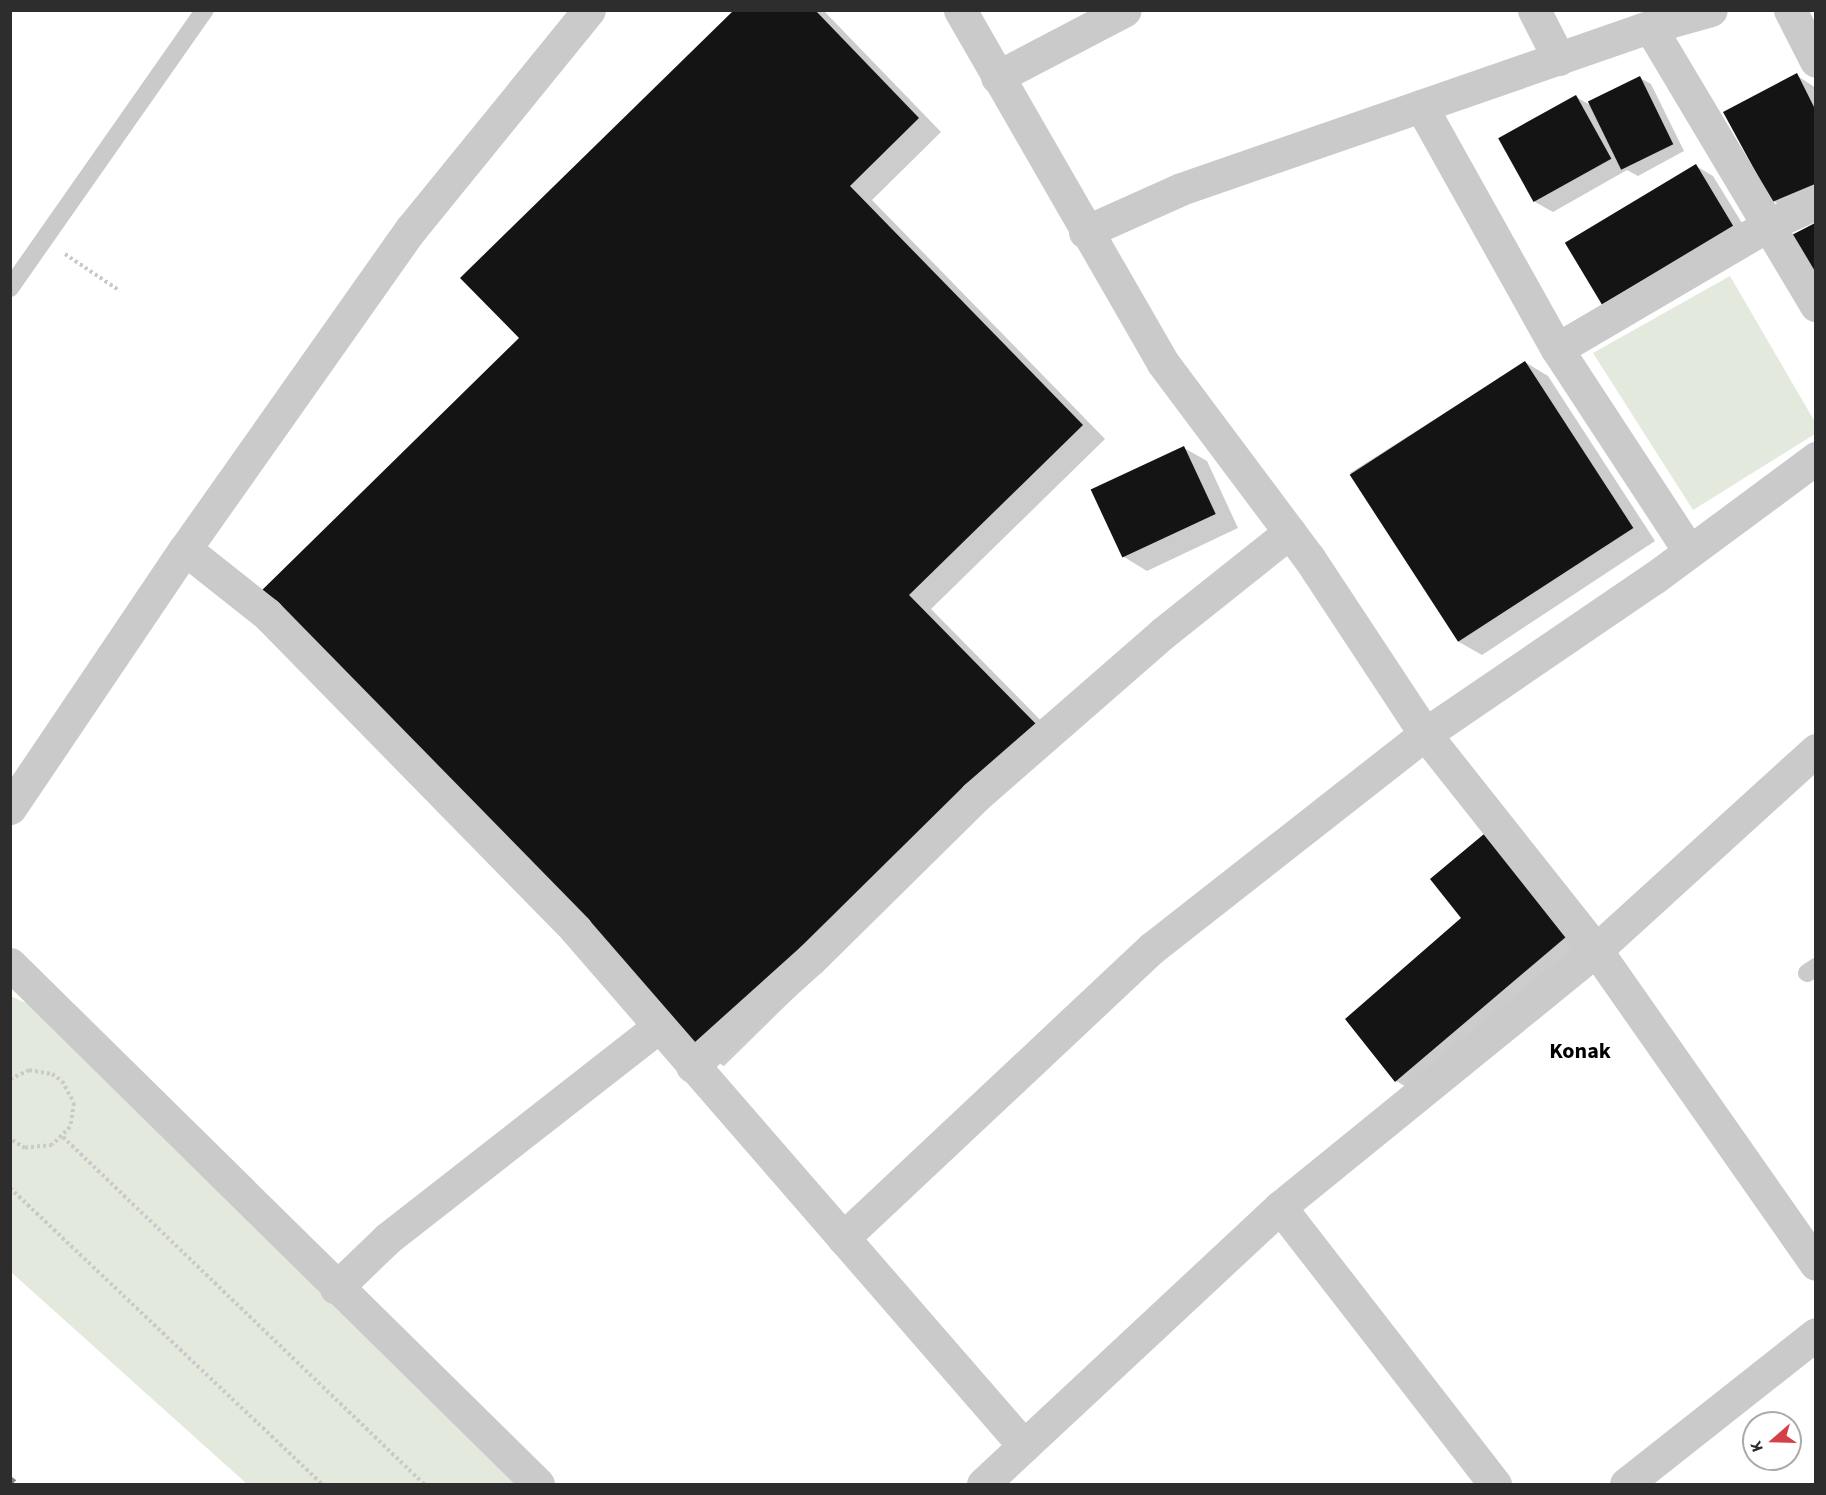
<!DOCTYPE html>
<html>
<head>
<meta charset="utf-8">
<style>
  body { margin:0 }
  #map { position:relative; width:1826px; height:1495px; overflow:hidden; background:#fff; font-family:"Source Sans 3",sans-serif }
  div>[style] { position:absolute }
  .green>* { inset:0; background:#e3e9dc }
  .shadow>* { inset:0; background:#0003 }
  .building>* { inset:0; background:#141414; transform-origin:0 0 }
  .path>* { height:4px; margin-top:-2px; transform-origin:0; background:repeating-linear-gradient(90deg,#cacaca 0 3px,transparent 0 6px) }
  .lane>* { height:18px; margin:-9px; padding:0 9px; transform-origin:9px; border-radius:9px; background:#cacaca }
  .street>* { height:33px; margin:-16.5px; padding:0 16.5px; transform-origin:16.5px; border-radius:16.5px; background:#cacaca }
  .rail>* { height:4.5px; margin-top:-2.25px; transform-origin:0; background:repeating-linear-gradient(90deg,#828282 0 6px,transparent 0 10.5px) }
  span { translate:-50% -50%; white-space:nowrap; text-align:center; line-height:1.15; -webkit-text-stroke:6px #fff; paint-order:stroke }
  .district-label { font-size:22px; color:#000; font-weight:700 }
  .frame { position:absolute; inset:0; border:12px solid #2d2d2d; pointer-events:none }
  .north { position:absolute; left:1742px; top:1411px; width:60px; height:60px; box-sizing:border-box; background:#fff; border:2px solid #ababab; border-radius:50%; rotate:250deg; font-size:16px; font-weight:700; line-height:24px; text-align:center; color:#2d2d2d }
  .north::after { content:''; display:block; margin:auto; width:21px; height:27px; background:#d34048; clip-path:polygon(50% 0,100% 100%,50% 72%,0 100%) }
</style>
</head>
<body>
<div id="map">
  <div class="green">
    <i style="clip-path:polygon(1730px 276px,1815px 422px,1815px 434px,1693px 510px,1593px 353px)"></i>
    <i style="clip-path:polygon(10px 996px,61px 1018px,532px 1484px,247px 1484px,11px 1272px)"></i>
  </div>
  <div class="shadow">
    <i style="clip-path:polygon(736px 10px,823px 10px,941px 132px,872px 200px,1105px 439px,931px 609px,1058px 738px,724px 1066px,701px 1053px,521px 338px)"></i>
    <i style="clip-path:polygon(1796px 75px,1816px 88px,1816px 201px,1791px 211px,1773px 201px)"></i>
    <i style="clip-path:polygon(1640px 78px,1651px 84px,1684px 151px,1638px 176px,1627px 170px,1553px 212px,1535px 202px,1576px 97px,1592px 106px)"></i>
    <i style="clip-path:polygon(1696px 166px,1713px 176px,1750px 236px,1618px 312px,1601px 302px)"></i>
    <i style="clip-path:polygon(1816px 224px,1816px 283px,1790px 238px)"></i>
    <i style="clip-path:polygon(1525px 362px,1548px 376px,1655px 541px,1482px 655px,1459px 642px,1350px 473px)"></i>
    <i style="clip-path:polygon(1184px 448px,1207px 461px,1238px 528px,1147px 571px,1124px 557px)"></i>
    <i style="clip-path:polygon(1432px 880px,1605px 950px,1429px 1100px,1396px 1081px,1463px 918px)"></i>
  </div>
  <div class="building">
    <i style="clip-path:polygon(734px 10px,815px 10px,919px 118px,850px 186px,1083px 425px,909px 595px,1036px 724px,700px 1054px,255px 597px,519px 338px,460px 278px)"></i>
    <i style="clip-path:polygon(1797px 73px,1815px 109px,1815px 184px,1772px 202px,1723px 112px)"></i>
    <i style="left:1640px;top:76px;width:76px;height:58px;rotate:64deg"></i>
    <i style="left:1576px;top:95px;width:73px;height:89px;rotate:61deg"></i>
    <i style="left:1696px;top:164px;width:72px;height:153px;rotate:59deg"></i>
    <i style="clip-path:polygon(1815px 223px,1815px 286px,1788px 237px)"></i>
    <i style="left:1525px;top:361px;width:199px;height:209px;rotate:57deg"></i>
    <i style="left:1184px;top:446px;width:75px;height:103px;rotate:65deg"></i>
    <i style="clip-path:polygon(1490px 829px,1573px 931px,1395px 1082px,1345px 1019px,1461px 918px,1430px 879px)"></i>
  </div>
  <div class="path">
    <i style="left:65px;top:254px;width:66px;rotate:33.9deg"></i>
    <i style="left:10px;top:1079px;width:21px;rotate:-25deg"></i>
    <i style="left:29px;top:1070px;width:23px;rotate:10deg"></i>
    <i style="left:52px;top:1074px;width:12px;rotate:35deg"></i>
    <i style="left:62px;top:1081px;width:25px;rotate:61deg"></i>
    <i style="left:74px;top:1103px;width:24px;rotate:99deg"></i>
    <i style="left:70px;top:1127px;width:25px;rotate:135deg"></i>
    <i style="left:52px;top:1145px;width:27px;rotate:174deg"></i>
    <i style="left:25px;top:1148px;width:17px;rotate:-149deg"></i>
    <i style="left:63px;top:1137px;width:501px;rotate:43.87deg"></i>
    <i style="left:10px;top:1188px;width:430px;rotate:43.5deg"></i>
  </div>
  <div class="lane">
    <i style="left:10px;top:288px;width:340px;rotate:-55deg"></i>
    <i style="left:1807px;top:973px;width:11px;rotate:-34deg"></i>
  </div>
  <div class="street">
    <i style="left:960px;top:10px;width:407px;rotate:60.1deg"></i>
    <i style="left:1163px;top:363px;width:244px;rotate:53.2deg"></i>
    <i style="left:1309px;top:558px;width:211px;rotate:56.6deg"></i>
    <i style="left:1425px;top:734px;width:275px;rotate:51.6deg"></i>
    <i style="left:1596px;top:950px;width:383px;rotate:55deg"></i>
    <i style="left:1534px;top:10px;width:55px;rotate:63deg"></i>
    <i style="left:1790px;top:10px;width:57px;rotate:63deg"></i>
    <i style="left:1650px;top:27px;width:324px;rotate:59.2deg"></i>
    <i style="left:997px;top:77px;width:144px;rotate:-27.6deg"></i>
    <i style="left:1421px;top:106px;width:278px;rotate:60.8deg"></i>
    <i style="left:1557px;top:349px;width:241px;rotate:56.8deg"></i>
    <i style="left:1085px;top:232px;width:105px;rotate:-24.1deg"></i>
    <i style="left:1181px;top:189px;width:496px;rotate:-19.1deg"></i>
    <i style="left:1650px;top:27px;width:63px;rotate:-15.6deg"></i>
    <i style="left:1557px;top:349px;width:247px;rotate:-30.4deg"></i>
    <i style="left:1770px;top:224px;width:51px;rotate:-24.5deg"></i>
    <i style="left:185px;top:549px;width:105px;rotate:38.4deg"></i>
    <i style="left:267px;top:614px;width:442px;rotate:45.6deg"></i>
    <i style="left:576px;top:930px;width:683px;rotate:49.03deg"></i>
    <i style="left:10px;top:808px;width:313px;rotate:-56deg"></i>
    <i style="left:185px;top:549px;width:392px;rotate:-54.8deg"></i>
    <i style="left:411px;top:229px;width:282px;rotate:-50.9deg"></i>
    <i style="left:10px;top:964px;width:741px;rotate:44.56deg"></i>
    <i style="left:692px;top:1066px;width:160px;rotate:-42deg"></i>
    <i style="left:811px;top:959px;width:231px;rotate:-44.6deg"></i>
    <i style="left:975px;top:797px;width:249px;rotate:-41.1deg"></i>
    <i style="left:1163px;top:633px;width:162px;rotate:-38.5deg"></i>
    <i style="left:1280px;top:1207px;width:351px;rotate:52.2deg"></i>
    <i style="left:843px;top:1238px;width:424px;rotate:-43.2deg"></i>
    <i style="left:1152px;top:948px;width:347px;rotate:-38.1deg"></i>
    <i style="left:1425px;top:734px;width:277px;rotate:-34.3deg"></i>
    <i style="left:1654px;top:578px;width:202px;rotate:-36.5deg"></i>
    <i style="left:336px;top:1288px;width:72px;rotate:-43.9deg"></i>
    <i style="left:388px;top:1238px;width:344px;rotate:-38deg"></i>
    <i style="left:983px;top:1484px;width:406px;rotate:-43deg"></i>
    <i style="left:1280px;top:1207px;width:407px;rotate:-39.1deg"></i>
    <i style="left:1596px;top:950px;width:297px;rotate:-42.3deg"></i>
    <i style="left:1626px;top:1484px;width:242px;rotate:-38.3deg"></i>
  </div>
  <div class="rail">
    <i style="left:10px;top:1478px;width:10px;rotate:37deg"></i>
  </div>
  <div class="district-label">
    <span style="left:1580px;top:1052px">Konak</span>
  </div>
  <div class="frame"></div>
  <div class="north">K</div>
</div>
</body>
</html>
